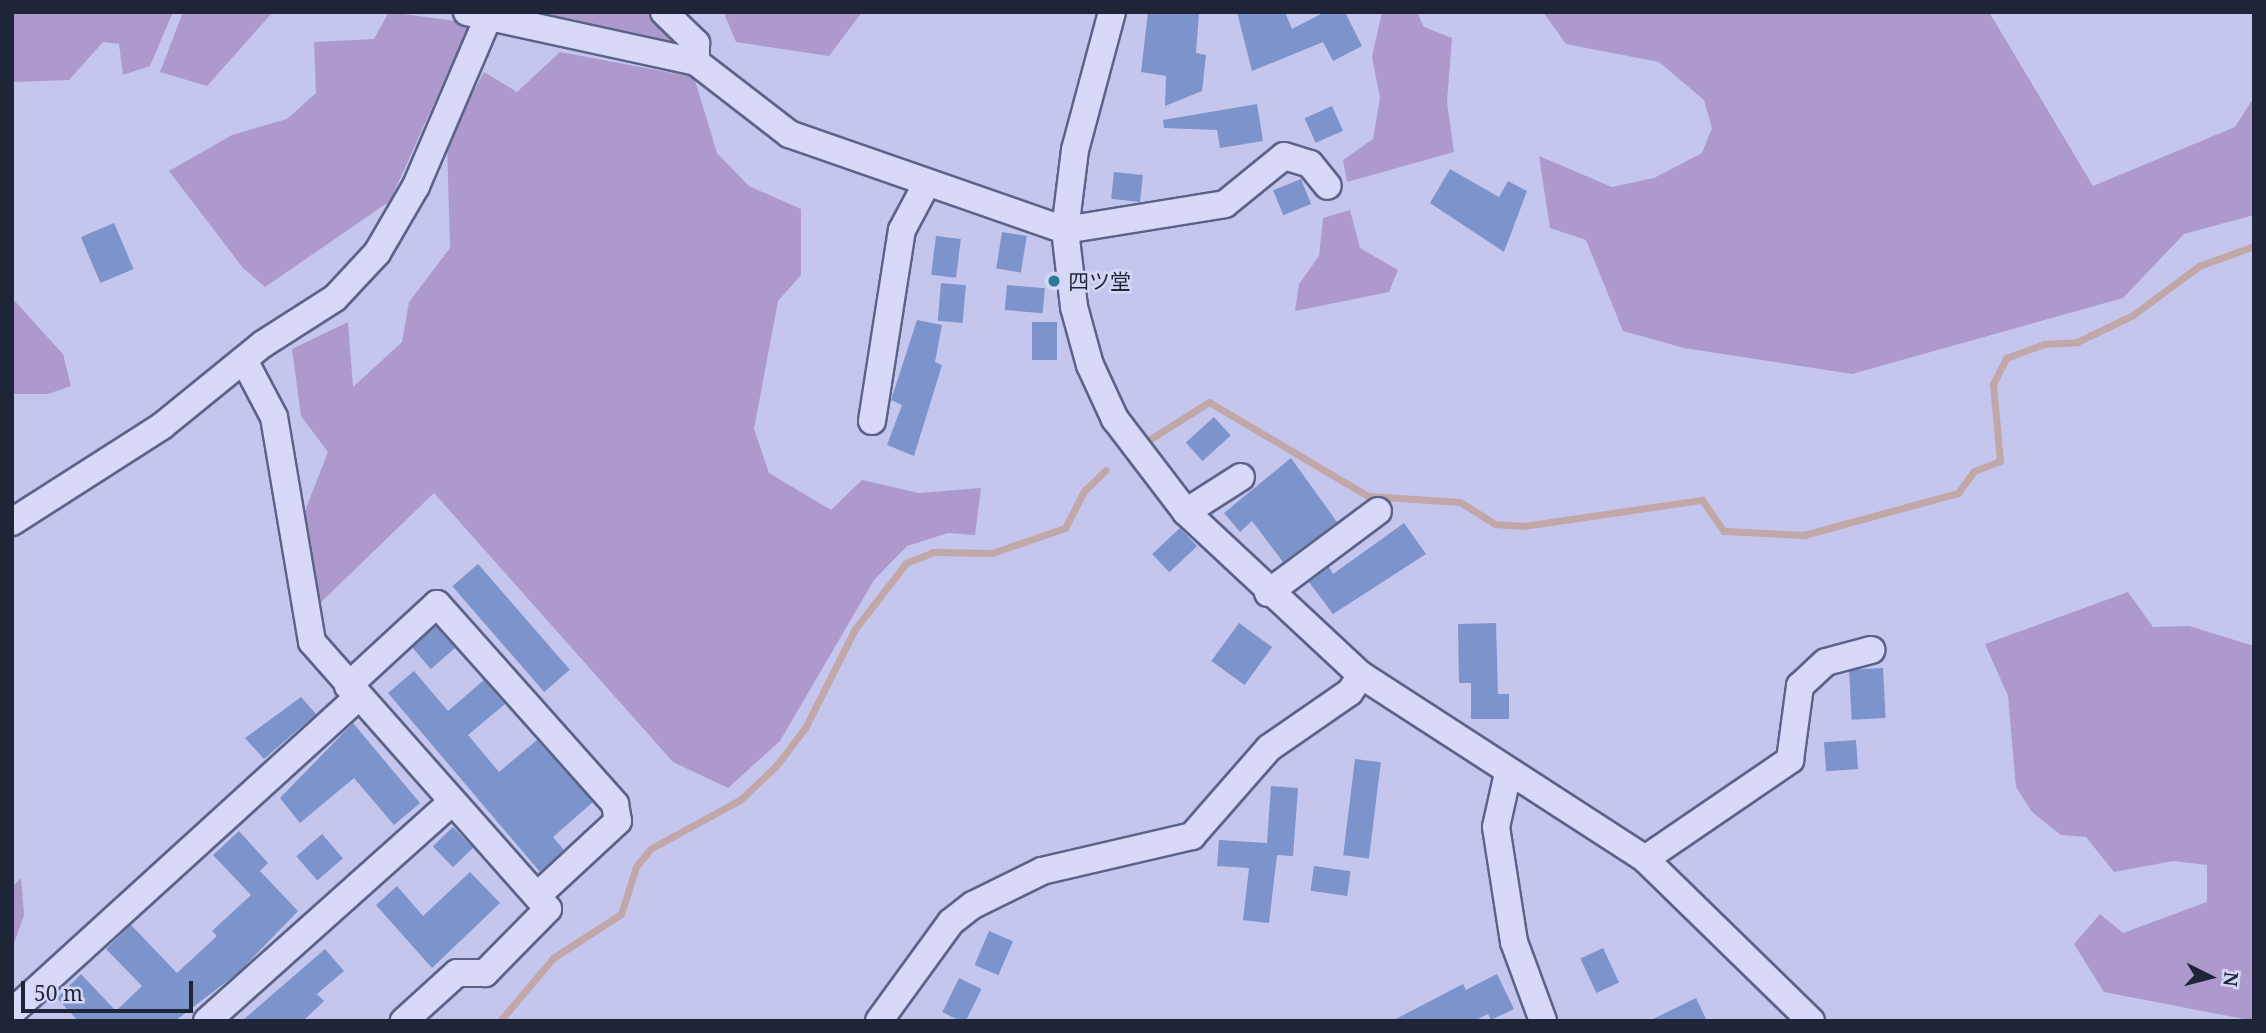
<!DOCTYPE html>
<html>
<head>
<meta charset="utf-8">
<style>
  body { margin:0 }
  #map { position:relative; width:2266px; height:1033px; overflow:hidden; background:#c5c6ee; font-family:"Noto Serif","Noto Sans JP",serif }
  div>[style] { position:absolute }
  .green>* { inset:0; background:#ae99cc }
  .stream>* { height:7px; margin:-3.5px; padding:0 3.5px; transform-origin:3.5px; border-radius:3.5px; background:#c1a7a7 }
  .building>* { inset:0; background:#7c93cb; transform-origin:0 0 }
  .roads { filter:drop-shadow(2px 0 #5b6388) drop-shadow(-2px 0 #5b6388) drop-shadow(0 2px #5b6388) drop-shadow(0 -2px #5b6388) }
  .minor>* { height:26px; margin:-13px; padding:0 13px; transform-origin:13px; border-radius:13px; background:#d8d9f8 }
  .dots>* { width:19px; height:19px; translate:-50% -50%; box-sizing:border-box; border:4px solid #d5d5f5; border-radius:50% }
  span { translate:-50% -50%; white-space:nowrap; text-align:center; line-height:1.15; -webkit-text-stroke:5px #d5d5f5; paint-order:stroke }
  .poi-label { font-size:21px; color:#1f2539 }
  .left { translate:0 -50%; text-align:left }
  .frame { position:absolute; inset:0; border:14px solid #1f2539; pointer-events:none }
  .north { position:absolute; left:2175px; top:942px; width:70px; height:70px; -webkit-text-stroke:5px #d5d5f5; paint-order:stroke; rotate:96deg; font-size:19px; font-weight:700; line-height:28px; text-align:center; color:#1f2539 }
  .north::after { content:''; display:block; margin:auto; width:24px; height:32px; background:#1f2539; clip-path:polygon(50% 0,100% 100%,50% 72%,0 100%) }
  .scale { position:absolute; left:21px; top:981px; width:172px; height:32px; box-sizing:border-box; border:4px solid #1f2539; border-top:0; padding-left:9px; font-size:21px; line-height:24px; white-space:nowrap; color:#1f2539; -webkit-text-stroke:5px #d5d5f5; paint-order:stroke }
</style>
</head>
<body>
<div id="map">
  <div class="green">
    <i style="clip-path:polygon(12px 12px,173px 12px,150px 66px,123px 75px,119px 44px,103px 42px,69px 80px,14px 82px)"></i>
    <i style="clip-path:polygon(183px 12px,273px 12px,207px 86px,160px 72px)"></i>
    <i style="clip-path:polygon(389px 12px,470px 23px,390px 201px,265px 287px,243px 268px,169px 171px,232px 135px,287px 119px,316px 93px,314px 42px,374px 39px)"></i>
    <i style="clip-path:polygon(508px 12px,650px 12px,673px 32px,671px 47px)"></i>
    <i style="clip-path:polygon(862px 12px,829px 56px,736px 42px,724px 13px)"></i>
    <i style="clip-path:polygon(1382px 12px,1417px 12px,1424px 27px,1452px 38px,1447px 102px,1454px 152px,1347px 182px,1343px 160px,1373px 139px,1380px 98px,1372px 57px)"></i>
    <i style="clip-path:polygon(1543px 12px,1989px 12px,2093px 186px,2235px 127px,2254px 97px,2254px 215px,2184px 234px,2123px 298px,1852px 374px,1684px 348px,1623px 331px,1586px 240px,1550px 228px,1539px 156px,1612px 187px,1654px 178px,1702px 153px,1712px 128px,1704px 100px,1659px 62px,1566px 44px)"></i>
    <i style="clip-path:polygon(560px 52px,694px 77px,717px 153px,749px 186px,801px 209px,801px 275px,778px 301px,754px 429px,769px 473px,831px 510px,862px 480px,919px 493px,981px 488px,975px 535px,948px 533px,907px 546px,874px 580px,780px 741px,728px 788px,673px 762px,434px 493px,316px 607px,305px 511px,328px 452px,301px 416px,292px 349px,348px 322px,353px 387px,402px 342px,409px 302px,450px 248px,447px 141px,484px 72px,517px 92px)"></i>
    <i style="clip-path:polygon(1350px 210px,1360px 248px,1398px 270px,1389px 292px,1295px 311px,1299px 284px,1319px 256px,1323px 218px)"></i>
    <i style="clip-path:polygon(12px 298px,63px 354px,71px 386px,48px 394px,12px 394px)"></i>
    <i style="clip-path:polygon(2128px 592px,2153px 627px,2189px 626px,2254px 646px,2254px 1021px,2104px 992px,2074px 944px,2100px 914px,2123px 933px,2207px 902px,2207px 865px,2173px 861px,2114px 872px,2086px 837px,2061px 835px,2032px 812px,2016px 787px,2008px 696px,1985px 644px)"></i>
    <i style="clip-path:polygon(21px 878px,24px 915px,12px 949px,12px 887px)"></i>
  </div>
  <div class="stream">
    <i style="left:1152px;top:438px;width:67px;rotate:-32.3deg"></i>
    <i style="left:1209px;top:402px;width:185px;rotate:30.6deg"></i>
    <i style="left:1368px;top:496px;width:92px;rotate:3.7deg"></i>
    <i style="left:1460px;top:502px;width:41px;rotate:32.2deg"></i>
    <i style="left:1495px;top:524px;width:28px;rotate:4deg"></i>
    <i style="left:1523px;top:526px;width:181px;rotate:-8.3deg"></i>
    <i style="left:1702px;top:500px;width:38px;rotate:55deg"></i>
    <i style="left:1724px;top:531px;width:80px;rotate:2.9deg"></i>
    <i style="left:1804px;top:535px;width:160px;rotate:-15.3deg"></i>
    <i style="left:1958px;top:493px;width:27px;rotate:-54deg"></i>
    <i style="left:1974px;top:471px;width:28px;rotate:-21deg"></i>
    <i style="left:2000px;top:461px;width:77px;rotate:-95.2deg"></i>
    <i style="left:1993px;top:384px;width:29px;rotate:-63deg"></i>
    <i style="left:2006px;top:358px;width:40px;rotate:-20.2deg"></i>
    <i style="left:2044px;top:344px;width:33px;rotate:-3deg"></i>
    <i style="left:2077px;top:342px;width:62px;rotate:-25.7deg"></i>
    <i style="left:2133px;top:315px;width:82px;rotate:-36.6deg"></i>
    <i style="left:2199px;top:266px;width:59px;rotate:-20deg"></i>
    <i style="left:500px;top:1021px;width:82px;rotate:-49.9deg"></i>
    <i style="left:553px;top:958px;width:81px;rotate:-32.9deg"></i>
    <i style="left:621px;top:914px;width:49px;rotate:-72.3deg"></i>
    <i style="left:636px;top:867px;width:23px;rotate:-52deg"></i>
    <i style="left:650px;top:849px;width:102px;rotate:-28.6deg"></i>
    <i style="left:740px;top:800px;width:50px;rotate:-43.4deg"></i>
    <i style="left:776px;top:766px;width:48px;rotate:-52.7deg"></i>
    <i style="left:805px;top:728px;width:111px;rotate:-63.2deg"></i>
    <i style="left:855px;top:629px;width:83px;rotate:-52.3deg"></i>
    <i style="left:906px;top:563px;width:29px;rotate:-22deg"></i>
    <i style="left:933px;top:552px;width:59px;rotate:1deg"></i>
    <i style="left:992px;top:553px;width:77px;rotate:-18.9deg"></i>
    <i style="left:1065px;top:528px;width:42px;rotate:-62.8deg"></i>
    <i style="left:1084px;top:491px;width:30px;rotate:-44deg"></i>
  </div>
  <div class="building">
    <i style="clip-path:polygon(1148px 12px,1199px 12px,1196px 53px,1206px 55px,1202px 91px,1165px 106px,1166px 76px,1141px 72px)"></i>
    <i style="clip-path:polygon(1237px 12px,1285px 12px,1292px 29px,1325px 12px,1345px 12px,1362px 46px,1333px 61px,1323px 42px,1252px 71px)"></i>
    <i style="clip-path:polygon(1257px 104px,1263px 141px,1220px 148px,1217px 130px,1164px 128px,1163px 120px)"></i>
    <i style="left:1332px;top:106px;width:27px;height:30px;rotate:66deg"></i>
    <i style="clip-path:polygon(1450px 169px,1499px 197px,1508px 181px,1527px 191px,1504px 252px,1430px 203px)"></i>
    <i style="left:1114px;top:172px;width:29px;height:27px;rotate:6deg"></i>
    <i style="left:1301px;top:179px;width:27px;height:30px;rotate:68deg"></i>
    <i style="left:114px;top:223px;width:50px;height:36px;rotate:67deg"></i>
    <i style="left:1002px;top:232px;width:25px;height:37px;rotate:9deg"></i>
    <i style="left:936px;top:236px;width:25px;height:39px;rotate:7deg"></i>
    <i style="left:941px;top:283px;width:25px;height:38px;rotate:5deg"></i>
    <i style="left:1007px;top:285px;width:38px;height:25px;rotate:5deg"></i>
    <i style="clip-path:polygon(917px 320px,942px 325px,935px 362px,942px 365px,914px 456px,887px 445px,902px 405px,891px 400px)"></i>
    <i style="left:1032px;top:322px;width:25px;height:38px"></i>
    <i style="left:1214px;top:417px;width:25px;height:38px;rotate:48deg"></i>
    <i style="clip-path:polygon(1291px 458px,1337px 522px,1283px 562px,1252px 521px,1240px 532px,1224px 513px)"></i>
    <i style="clip-path:polygon(1404px 523px,1426px 554px,1333px 614px,1309px 582px,1329px 567px,1333px 574px)"></i>
    <i style="left:1180px;top:528px;width:25px;height:38px;rotate:47deg"></i>
    <i style="left:478px;top:564px;width:140px;height:34px;rotate:49deg"></i>
    <i style="left:1239px;top:623px;width:41px;height:47px;rotate:36deg"></i>
    <i style="clip-path:polygon(1496px 623px,1498px 694px,1509px 694px,1509px 719px,1471px 719px,1471px 683px,1459px 683px,1458px 624px)"></i>
    <i style="left:436px;top:626px;width:29px;height:32px;rotate:49deg"></i>
    <i style="left:1883px;top:668px;width:50px;height:34px;rotate:87deg"></i>
    <i style="clip-path:polygon(414px 671px,448px 711px,484px 680px,505px 704px,468px 735px,499px 772px,537px 740px,593px 802px,553px 837px,564px 850px,540px 872px,388px 693px)"></i>
    <i style="clip-path:polygon(301px 697px,316px 714px,264px 759px,245px 738px)"></i>
    <i style="clip-path:polygon(353px 723px,420px 803px,394px 825px,354px 778px,300px 823px,280px 798px)"></i>
    <i style="left:1856px;top:740px;width:29px;height:32px;rotate:86deg"></i>
    <i style="left:1355px;top:759px;width:26px;height:97px;rotate:7deg"></i>
    <i style="clip-path:polygon(1271px 786px,1298px 788px,1293px 856px,1277px 855px,1269px 923px,1243px 920px,1249px 868px,1217px 866px,1219px 840px,1267px 843px)"></i>
    <i style="left:453px;top:827px;width:29px;height:28px;rotate:46deg"></i>
    <i style="clip-path:polygon(239px 831px,268px 863px,260px 871px,298px 911px,239px 972px,175px 1021px,78px 1021px,57px 998px,81px 974px,116px 1011px,142px 986px,106px 949px,131px 925px,177px 973px,217px 936px,212px 931px,251px 895px,213px 855px)"></i>
    <i style="left:322px;top:834px;width:32px;height:34px;rotate:49deg"></i>
    <i style="left:1314px;top:866px;width:37px;height:25px;rotate:8deg"></i>
    <i style="clip-path:polygon(470px 872px,500px 903px,432px 968px,376px 905px,397px 886px,423px 916px)"></i>
    <i style="left:989px;top:931px;width:26px;height:37px;rotate:23deg"></i>
    <i style="left:1603px;top:948px;width:38px;height:25px;rotate:65deg"></i>
    <i style="clip-path:polygon(325px 949px,344px 971px,317px 994px,324px 1001px,303px 1021px,242px 1021px)"></i>
    <i style="clip-path:polygon(1497px 974px,1514px 1009px,1491px 1020px,1488px 1014px,1474px 1021px,1392px 1021px,1463px 984px,1466px 990px)"></i>
    <i style="left:959px;top:978px;width:25px;height:38px;rotate:26deg"></i>
    <i style="clip-path:polygon(1696px 998px,1707px 1021px,1649px 1021px)"></i>
  </div>
  <div class="roads">
    <div class="minor">
      <i style="left:467px;top:12px;width:234px;rotate:12.3deg"></i>
      <i style="left:696px;top:62px;width:118px;rotate:37.7deg"></i>
      <i style="left:789px;top:134px;width:292px;rotate:19.2deg"></i>
      <i style="left:1065px;top:230px;width:162px;rotate:-9.2deg"></i>
      <i style="left:1225px;top:204px;width:76px;rotate:-39.1deg"></i>
      <i style="left:1284px;top:156px;width:27px;rotate:17deg"></i>
      <i style="left:1310px;top:164px;width:28px;rotate:51deg"></i>
      <i style="left:664px;top:12px;width:45px;rotate:44.1deg"></i>
      <i style="left:696px;top:43px;width:19px;rotate:90deg"></i>
      <i style="left:1112px;top:12px;width:143px;rotate:105deg"></i>
      <i style="left:1075px;top:150px;width:81px;rotate:97.1deg"></i>
      <i style="left:1065px;top:230px;width:78px;rotate:83.3deg"></i>
      <i style="left:1074px;top:307px;width:60px;rotate:74.6deg"></i>
      <i style="left:1090px;top:365px;width:60px;rotate:65.2deg"></i>
      <i style="left:1115px;top:419px;width:117px;rotate:52.6deg"></i>
      <i style="left:1186px;top:512px;width:239px;rotate:43deg"></i>
      <i style="left:1361px;top:675px;width:338px;rotate:32.9deg"></i>
      <i style="left:1645px;top:859px;width:232px;rotate:44.3deg"></i>
      <i style="left:245px;top:362px;width:62px;rotate:62.2deg"></i>
      <i style="left:274px;top:417px;width:228px;rotate:80.4deg"></i>
      <i style="left:312px;top:642px;width:356px;rotate:48.5deg"></i>
      <i style="left:548px;top:909px;width:90px;rotate:134.5deg"></i>
      <i style="left:485px;top:973px;width:28px;rotate:180deg"></i>
      <i style="left:457px;top:973px;width:72px;rotate:137.8deg"></i>
      <i style="left:872px;top:421px;width:193px;rotate:-81.1deg"></i>
      <i style="left:902px;top:230px;width:53px;rotate:-62deg"></i>
      <i style="left:1186px;top:512px;width:65px;rotate:-32.5deg"></i>
      <i style="left:12px;top:522px;width:178px;rotate:-32.6deg"></i>
      <i style="left:162px;top:426px;width:130px;rotate:-39.1deg"></i>
      <i style="left:263px;top:344px;width:85px;rotate:-32.6deg"></i>
      <i style="left:335px;top:298px;width:62px;rotate:-47deg"></i>
      <i style="left:377px;top:253px;width:78px;rotate:-59.8deg"></i>
      <i style="left:416px;top:186px;width:181px;rotate:-66.8deg"></i>
      <i style="left:1268px;top:593px;width:137px;rotate:-36.7deg"></i>
      <i style="left:348px;top:686px;width:121px;rotate:-42.7deg"></i>
      <i style="left:437px;top:604px;width:268px;rotate:48.3deg"></i>
      <i style="left:615px;top:804px;width:17px;rotate:80deg"></i>
      <i style="left:618px;top:821px;width:110px;rotate:137.2deg"></i>
      <i style="left:1508px;top:773px;width:55px;rotate:102.5deg"></i>
      <i style="left:1496px;top:827px;width:116px;rotate:81.1deg"></i>
      <i style="left:1514px;top:942px;width:84px;rotate:69.8deg"></i>
      <i style="left:1645px;top:859px;width:176px;rotate:-34.3deg"></i>
      <i style="left:1790px;top:760px;width:75px;rotate:-82.3deg"></i>
      <i style="left:1800px;top:686px;width:35px;rotate:-43deg"></i>
      <i style="left:1826px;top:662px;width:47px;rotate:-14.9deg"></i>
      <i style="left:12px;top:1012px;width:466px;rotate:-42.3deg"></i>
      <i style="left:207px;top:1021px;width:327px;rotate:-41.8deg"></i>
      <i style="left:879px;top:1021px;width:122px;rotate:-54deg"></i>
      <i style="left:951px;top:922px;width:28px;rotate:-38deg"></i>
      <i style="left:973px;top:905px;width:77px;rotate:-26.2deg"></i>
      <i style="left:1042px;top:871px;width:154px;rotate:-13.1deg"></i>
      <i style="left:1192px;top:836px;width:117px;rotate:-48.8deg"></i>
      <i style="left:1269px;top:748px;width:98px;rotate:-34.7deg"></i>
      <i style="left:1350px;top:692px;width:20px;rotate:-57deg"></i>
    </div>
  </div>
  <div class="dots">
    <i style="left:1054px;top:281px;background:#2c7997"></i>
  </div>
  <div class="poi-label">
    <span class="left" style="left:1068px;top:281px">四ツ堂</span>
  </div>
  <div class="frame"></div>
  <div class="north">N</div>
  <div class="scale">50 m</div>
</div>
</body>
</html>
